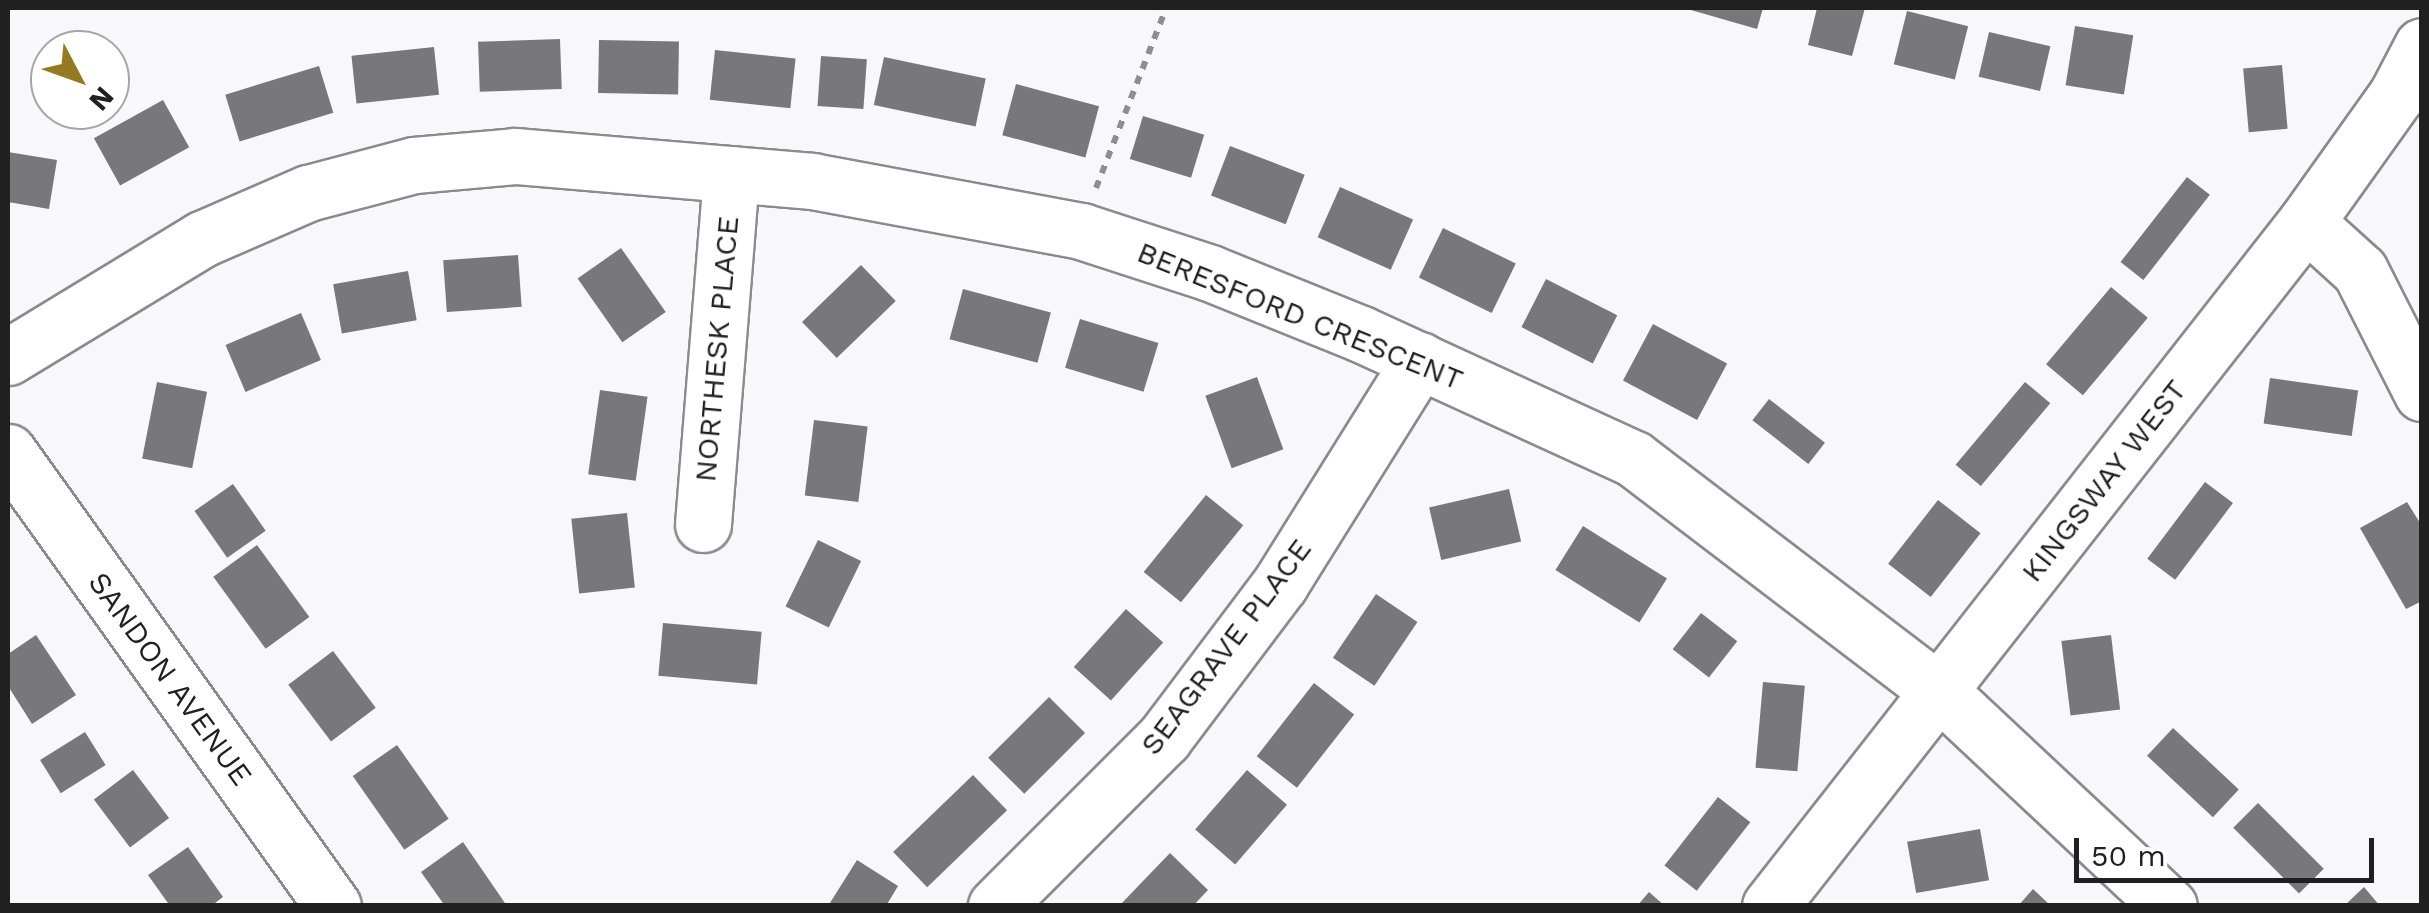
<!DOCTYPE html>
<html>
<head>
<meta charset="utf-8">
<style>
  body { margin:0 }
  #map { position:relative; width:2429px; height:913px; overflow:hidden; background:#f8f8fc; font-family:"Work Sans",sans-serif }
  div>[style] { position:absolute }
  .building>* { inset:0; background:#78787c; transform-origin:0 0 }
  .path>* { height:6px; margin-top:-3px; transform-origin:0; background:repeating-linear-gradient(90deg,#8e8e91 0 8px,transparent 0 16px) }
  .roads { filter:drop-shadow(2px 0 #8b8b8e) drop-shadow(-2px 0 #8b8b8e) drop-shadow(0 2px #8b8b8e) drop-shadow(0 -2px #8b8b8e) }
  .minor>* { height:55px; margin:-27.5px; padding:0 27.5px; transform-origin:27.5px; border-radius:27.5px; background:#fff }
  span { translate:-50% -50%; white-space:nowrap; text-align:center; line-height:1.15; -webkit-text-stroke:9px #fff; paint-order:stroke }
  .street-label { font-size:30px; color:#202021 }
  .frame { position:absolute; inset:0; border:10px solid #202021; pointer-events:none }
  .north { position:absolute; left:30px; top:30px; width:100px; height:100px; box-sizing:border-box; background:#fff; border:2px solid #a6a6a6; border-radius:50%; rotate:131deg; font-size:28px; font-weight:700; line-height:40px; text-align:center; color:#202021 }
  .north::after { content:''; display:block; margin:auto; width:35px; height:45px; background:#967a22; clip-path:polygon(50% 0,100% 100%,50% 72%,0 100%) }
  .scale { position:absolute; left:2074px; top:838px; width:300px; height:45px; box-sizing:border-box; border:5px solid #202021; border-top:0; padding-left:12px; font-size:30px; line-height:35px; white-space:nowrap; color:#202021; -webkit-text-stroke:8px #fff; paint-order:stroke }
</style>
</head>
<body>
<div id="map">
  <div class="building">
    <i style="clip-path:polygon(1684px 8px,1763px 8px,1757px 29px)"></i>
    <i style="clip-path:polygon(1817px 8px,1865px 8px,1852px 56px,1808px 45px)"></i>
    <i style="left:1907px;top:11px;width:63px;height:55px;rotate:14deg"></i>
    <i style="left:2075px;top:26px;width:59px;height:60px;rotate:9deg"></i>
    <i style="left:1989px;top:32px;width:63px;height:46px;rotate:13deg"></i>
    <i style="left:560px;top:39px;width:50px;height:82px;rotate:88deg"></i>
    <i style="left:599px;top:40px;width:80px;height:53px;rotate:1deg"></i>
    <i style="left:434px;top:47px;width:48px;height:83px;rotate:84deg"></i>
    <i style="left:715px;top:50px;width:81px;height:50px;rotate:6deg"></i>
    <i style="left:821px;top:56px;width:46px;height:50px;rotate:4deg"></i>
    <i style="left:884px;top:57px;width:104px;height:49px;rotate:12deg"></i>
    <i style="left:2282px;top:65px;width:64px;height:39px;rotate:85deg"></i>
    <i style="left:319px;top:66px;width:49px;height:98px;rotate:73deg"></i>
    <i style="left:1016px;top:84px;width:86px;height:53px;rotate:15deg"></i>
    <i style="left:163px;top:100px;width:54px;height:79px;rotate:61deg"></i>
    <i style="left:1143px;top:116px;width:64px;height:45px;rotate:17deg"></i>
    <i style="left:1230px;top:146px;width:80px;height:53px;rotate:21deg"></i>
    <i style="clip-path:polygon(8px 152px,57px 160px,49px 209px,8px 202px)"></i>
    <i style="left:2187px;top:177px;width:29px;height:108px;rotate:38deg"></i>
    <i style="left:1340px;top:187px;width:80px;height:55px;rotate:24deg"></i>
    <i style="left:1443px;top:228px;width:81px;height:55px;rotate:26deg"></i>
    <i style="left:621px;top:248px;width:78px;height:53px;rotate:55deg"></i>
    <i style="left:518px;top:255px;width:52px;height:75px;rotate:86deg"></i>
    <i style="left:861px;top:265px;width:50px;height:82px;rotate:46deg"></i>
    <i style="left:408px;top:271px;width:50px;height:76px;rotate:80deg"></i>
    <i style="left:1546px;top:279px;width:80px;height:54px;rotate:27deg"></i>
    <i style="left:2111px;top:287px;width:48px;height:101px;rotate:40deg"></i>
    <i style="left:963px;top:289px;width:91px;height:52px;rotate:15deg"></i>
    <i style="left:301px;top:313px;width:51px;height:82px;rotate:67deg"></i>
    <i style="left:1080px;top:319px;width:82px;height:51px;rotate:17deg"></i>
    <i style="left:1653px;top:324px;width:84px;height:64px;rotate:28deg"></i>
    <i style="left:1257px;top:377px;width:77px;height:55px;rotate:70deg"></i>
    <i style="left:2270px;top:378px;width:89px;height:46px;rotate:8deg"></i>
    <i style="left:157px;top:382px;width:51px;height:78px;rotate:11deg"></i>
    <i style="left:2025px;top:382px;width:33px;height:108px;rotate:40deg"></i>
    <i style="left:600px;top:390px;width:48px;height:85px;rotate:8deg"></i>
    <i style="left:1769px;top:399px;width:71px;height:27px;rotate:38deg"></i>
    <i style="left:814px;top:420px;width:54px;height:76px;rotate:7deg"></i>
    <i style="left:2205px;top:482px;width:35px;height:96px;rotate:37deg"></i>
    <i style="left:233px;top:484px;width:57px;height:47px;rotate:55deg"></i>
    <i style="left:1509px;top:489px;width:54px;height:82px;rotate:77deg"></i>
    <i style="left:1206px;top:495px;width:48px;height:99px;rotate:39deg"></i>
    <i style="left:1938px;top:500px;width:54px;height:81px;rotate:38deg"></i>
    <i style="clip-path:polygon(2407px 502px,2422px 526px,2422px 601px,2406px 609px,2360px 528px)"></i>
    <i style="left:627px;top:513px;width:75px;height:56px;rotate:84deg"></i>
    <i style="left:1583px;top:526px;width:99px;height:52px;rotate:32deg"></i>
    <i style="left:818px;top:540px;width:48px;height:74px;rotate:26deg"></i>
    <i style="left:257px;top:545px;width:89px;height:54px;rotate:54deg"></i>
    <i style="left:1376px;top:594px;width:50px;height:77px;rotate:34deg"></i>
    <i style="left:1126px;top:609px;width:50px;height:78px;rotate:42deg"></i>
    <i style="left:1701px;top:613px;width:46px;height:46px;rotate:38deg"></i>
    <i style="left:663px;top:623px;width:99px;height:53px;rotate:5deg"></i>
    <i style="clip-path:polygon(36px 635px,76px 695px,32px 724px,8px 686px,8px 654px)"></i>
    <i style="left:2111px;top:635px;width:75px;height:50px;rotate:83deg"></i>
    <i style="left:333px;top:651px;width:71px;height:56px;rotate:53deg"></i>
    <i style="left:1763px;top:682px;width:42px;height:86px;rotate:5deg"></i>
    <i style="left:1314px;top:683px;width:51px;height:93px;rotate:38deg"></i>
    <i style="left:1049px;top:697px;width:51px;height:86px;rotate:45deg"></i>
    <i style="left:2173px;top:728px;width:90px;height:38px;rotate:43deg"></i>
    <i style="left:85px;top:732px;width:39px;height:53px;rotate:58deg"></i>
    <i style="left:397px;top:745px;width:90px;height:54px;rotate:55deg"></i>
    <i style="left:133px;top:770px;width:60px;height:49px;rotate:53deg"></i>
    <i style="left:1247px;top:770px;width:53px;height:79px;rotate:41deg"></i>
    <i style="left:973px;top:775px;width:49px;height:111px;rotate:46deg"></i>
    <i style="left:1718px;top:797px;width:41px;height:87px;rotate:38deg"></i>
    <i style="left:2258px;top:803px;width:93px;height:35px;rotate:45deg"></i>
    <i style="left:1980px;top:829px;width:52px;height:74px;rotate:80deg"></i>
    <i style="clip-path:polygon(463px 842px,507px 906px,445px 906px,421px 872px)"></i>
    <i style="clip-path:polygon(188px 847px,223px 897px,211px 906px,170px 906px,148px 875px)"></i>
    <i style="clip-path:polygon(1170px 853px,1208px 890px,1193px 906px,1119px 906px)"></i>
    <i style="clip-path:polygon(857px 860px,898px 886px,886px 906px,828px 906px)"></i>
    <i style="clip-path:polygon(2364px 887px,2380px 906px,2344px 906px)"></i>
    <i style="clip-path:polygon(2033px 889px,2051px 906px,2018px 906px)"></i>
    <i style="clip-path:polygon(1649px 892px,1665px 906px,1637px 906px)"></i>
  </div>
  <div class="path">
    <i style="left:1096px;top:188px;width:193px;rotate:-68.7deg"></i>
  </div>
  <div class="roads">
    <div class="minor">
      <i style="left:2306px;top:222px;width:73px;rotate:42.2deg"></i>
      <i style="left:2360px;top:271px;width:137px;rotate:63.1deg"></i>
      <i style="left:8px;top:357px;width:227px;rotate:-31.3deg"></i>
      <i style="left:202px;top:239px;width:116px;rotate:-23.5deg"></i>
      <i style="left:308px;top:193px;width:110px;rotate:-14.8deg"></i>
      <i style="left:414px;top:165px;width:101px;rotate:-5.1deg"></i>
      <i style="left:515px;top:156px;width:298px;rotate:4.8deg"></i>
      <i style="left:812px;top:181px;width:274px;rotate:10.5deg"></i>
      <i style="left:1081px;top:231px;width:136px;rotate:18deg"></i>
      <i style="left:1210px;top:273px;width:163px;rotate:22deg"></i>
      <i style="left:1361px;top:334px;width:300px;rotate:24.6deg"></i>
      <i style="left:1634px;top:459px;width:383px;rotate:37.3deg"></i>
      <i style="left:1939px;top:691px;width:315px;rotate:43.1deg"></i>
      <i style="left:8px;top:452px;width:558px;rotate:54.4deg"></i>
      <i style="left:703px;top:524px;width:351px;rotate:-85.4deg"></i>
      <i style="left:996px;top:906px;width:238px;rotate:-45deg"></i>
      <i style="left:1164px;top:738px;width:193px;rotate:-53deg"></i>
      <i style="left:1280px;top:584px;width:264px;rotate:-58deg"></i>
      <i style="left:1770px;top:906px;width:869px;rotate:-51.92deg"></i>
      <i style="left:2306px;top:222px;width:155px;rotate:-54.5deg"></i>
      <i style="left:2396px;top:96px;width:56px;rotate:-62.5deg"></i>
    </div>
  </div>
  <div class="street-label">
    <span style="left:1300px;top:316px;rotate:22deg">BERESFORD CRESCENT</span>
    <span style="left:717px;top:349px;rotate:-85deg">NORTHESK PLACE</span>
    <span style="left:2104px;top:481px;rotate:-52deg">KINGSWAY WEST</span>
    <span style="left:1226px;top:647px;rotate:-53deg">SEAGRAVE PLACE</span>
    <span style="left:170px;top:679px;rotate:54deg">SANDON AVENUE</span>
  </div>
  <div class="frame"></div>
  <div class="north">N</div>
  <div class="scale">50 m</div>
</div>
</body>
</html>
